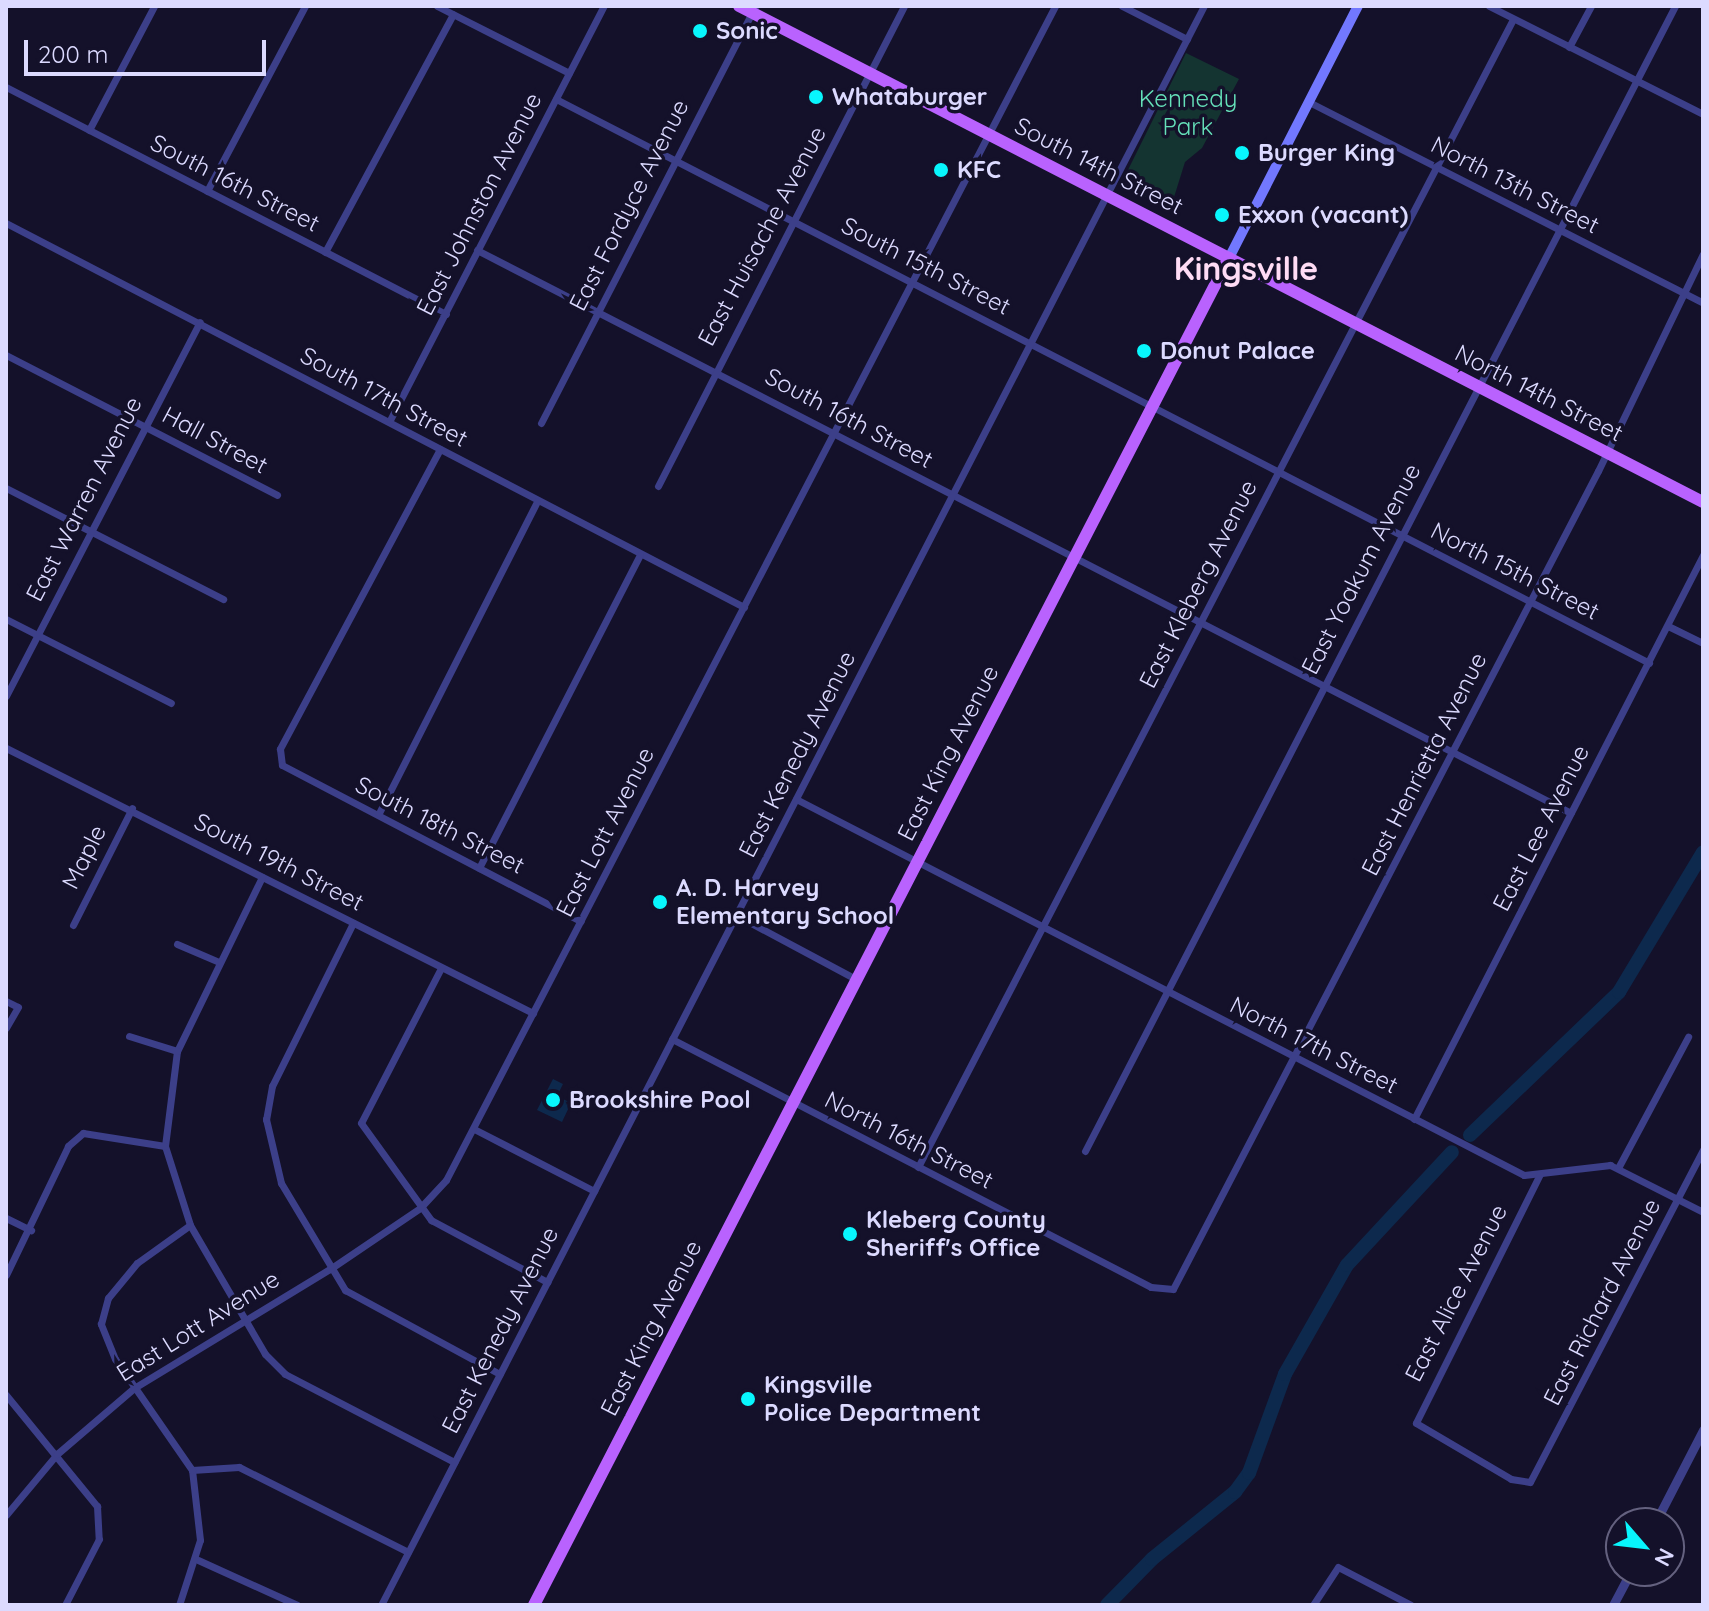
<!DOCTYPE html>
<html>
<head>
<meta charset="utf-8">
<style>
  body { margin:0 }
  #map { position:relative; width:1709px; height:1611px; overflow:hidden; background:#14112a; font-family:Quicksand,sans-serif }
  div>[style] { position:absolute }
  .green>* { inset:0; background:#143431 }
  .water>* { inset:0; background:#0d294d }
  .river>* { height:14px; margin:-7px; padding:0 7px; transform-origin:7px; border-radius:7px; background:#0d294d }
  .minor>* { height:7px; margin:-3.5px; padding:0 3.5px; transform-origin:3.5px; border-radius:3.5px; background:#3c3f89 }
  .tertiary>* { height:9px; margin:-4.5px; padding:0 4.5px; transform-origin:4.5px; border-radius:4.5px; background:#3c3f89 }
  .secondary>* { height:10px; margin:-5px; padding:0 5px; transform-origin:5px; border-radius:5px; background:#7278fe }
  .primary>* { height:12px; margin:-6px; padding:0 6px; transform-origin:6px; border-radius:6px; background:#b962fe }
  .dots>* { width:22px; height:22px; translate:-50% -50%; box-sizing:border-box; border:4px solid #14112a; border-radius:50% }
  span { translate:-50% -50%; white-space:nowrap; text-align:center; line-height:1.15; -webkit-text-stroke:7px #14112a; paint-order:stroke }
  .poi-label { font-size:24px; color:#dcdaff; font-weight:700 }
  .left { translate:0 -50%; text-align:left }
  .park-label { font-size:24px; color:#65e0b9 }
  .street-label { font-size:24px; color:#dcdaff }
  .district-label { font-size:32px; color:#ffdcf5; font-weight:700 }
  .frame { position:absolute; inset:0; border:8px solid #dcdaff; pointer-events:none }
  .north { position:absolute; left:1605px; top:1507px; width:80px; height:80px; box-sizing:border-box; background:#14112a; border:2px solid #64617f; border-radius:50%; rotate:118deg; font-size:22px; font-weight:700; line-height:32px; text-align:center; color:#dcdaff }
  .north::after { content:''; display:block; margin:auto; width:28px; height:36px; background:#08f6fd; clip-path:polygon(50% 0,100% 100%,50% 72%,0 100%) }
  .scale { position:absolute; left:24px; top:40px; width:242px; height:36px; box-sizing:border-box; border:4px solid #dcdaff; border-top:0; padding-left:10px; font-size:24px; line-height:28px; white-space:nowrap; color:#dcdaff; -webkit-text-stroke:6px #14112a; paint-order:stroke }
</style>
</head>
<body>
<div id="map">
  <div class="green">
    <i style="clip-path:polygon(1186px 53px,1239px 79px,1202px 148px,1185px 162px,1170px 210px,1121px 184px)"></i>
  </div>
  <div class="water">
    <i style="clip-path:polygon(553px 1079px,563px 1084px,557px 1096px,571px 1103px,562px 1122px,537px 1110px)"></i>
  </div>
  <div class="river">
    <i style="left:1470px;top:1135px;width:207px;rotate:-43.8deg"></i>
    <i style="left:1619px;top:992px;width:163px;rotate:-59deg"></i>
    <i style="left:1107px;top:1605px;width:64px;rotate:-45.6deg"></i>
    <i style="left:1152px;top:1559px;width:107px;rotate:-38.9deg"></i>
    <i style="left:1235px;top:1492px;width:24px;rotate:-54deg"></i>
    <i style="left:1249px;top:1473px;width:105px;rotate:-70deg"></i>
    <i style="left:1285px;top:1374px;width:125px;rotate:-60.4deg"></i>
    <i style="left:1347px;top:1265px;width:154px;rotate:-47.1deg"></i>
  </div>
  <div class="minor">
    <i style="left:437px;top:6px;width:148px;rotate:26.9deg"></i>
    <i style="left:1122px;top:6px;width:73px;rotate:26.9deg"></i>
    <i style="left:1489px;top:6px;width:240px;rotate:26.8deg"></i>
    <i style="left:1569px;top:47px;width:47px;rotate:-61.8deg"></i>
    <i style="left:6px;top:87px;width:495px;rotate:27.3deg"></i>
    <i style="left:556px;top:99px;width:1230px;rotate:27.29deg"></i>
    <i style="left:1309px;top:102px;width:442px;rotate:27deg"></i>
    <i style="left:89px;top:130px;width:140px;rotate:-62.3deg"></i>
    <i style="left:207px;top:191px;width:209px;rotate:-62.1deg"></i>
    <i style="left:6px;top:223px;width:832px;rotate:27.49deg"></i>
    <i style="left:477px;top:250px;width:1230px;rotate:27.23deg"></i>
    <i style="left:325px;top:252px;width:270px;rotate:-61.7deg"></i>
    <i style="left:6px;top:355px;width:305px;rotate:27.3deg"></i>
    <i style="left:390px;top:420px;width:466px;rotate:-62.7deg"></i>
    <i style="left:541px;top:423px;width:469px;rotate:-62.8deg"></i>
    <i style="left:440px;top:449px;width:340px;rotate:118.1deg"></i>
    <i style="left:280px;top:749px;width:16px;rotate:83deg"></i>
    <i style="left:282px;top:765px;width:337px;rotate:27.6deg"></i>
    <i style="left:658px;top:486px;width:539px;rotate:-62.86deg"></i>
    <i style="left:6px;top:488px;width:244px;rotate:27.1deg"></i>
    <i style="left:6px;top:619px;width:185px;rotate:27deg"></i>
    <i style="left:1668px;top:626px;width:39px;rotate:26deg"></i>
    <i style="left:6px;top:696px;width:421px;rotate:-62.6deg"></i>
    <i style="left:6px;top:748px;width:590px;rotate:26.7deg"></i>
    <i style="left:796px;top:799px;width:819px;rotate:27.32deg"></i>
    <i style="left:1524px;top:1175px;width:87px;rotate:-6.6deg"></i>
    <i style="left:1610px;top:1165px;width:104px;rotate:26.8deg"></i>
    <i style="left:379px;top:813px;width:349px;rotate:-63.1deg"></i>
    <i style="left:479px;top:868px;width:352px;rotate:-62.8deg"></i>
    <i style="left:262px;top:877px;width:194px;rotate:116deg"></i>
    <i style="left:177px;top:1051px;width:96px;rotate:97.2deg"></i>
    <i style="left:165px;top:1146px;width:83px;rotate:72.4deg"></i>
    <i style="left:190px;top:1225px;width:149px;rotate:59.8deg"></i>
    <i style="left:265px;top:1354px;width:28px;rotate:45deg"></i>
    <i style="left:285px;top:1374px;width:191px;rotate:27.5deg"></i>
    <i style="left:736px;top:915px;width:136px;rotate:28.1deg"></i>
    <i style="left:353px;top:923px;width:182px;rotate:116.4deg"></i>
    <i style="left:272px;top:1086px;width:34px;rotate:100deg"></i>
    <i style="left:266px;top:1119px;width:66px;rotate:76.8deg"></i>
    <i style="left:281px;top:1183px;width:125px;rotate:59.1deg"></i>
    <i style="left:345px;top:1290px;width:176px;rotate:28.5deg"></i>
    <i style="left:73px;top:925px;width:131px;rotate:-63.2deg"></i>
    <i style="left:177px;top:944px;width:46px;rotate:23.2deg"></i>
    <i style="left:441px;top:968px;width:174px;rotate:117.3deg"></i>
    <i style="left:361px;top:1123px;width:120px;rotate:54.2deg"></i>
    <i style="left:431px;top:1220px;width:132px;rotate:28.1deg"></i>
    <i style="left:6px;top:1001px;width:13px;rotate:27deg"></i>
    <i style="left:18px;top:1007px;width:24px;rotate:120deg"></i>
    <i style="left:129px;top:1036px;width:50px;rotate:17.4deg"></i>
    <i style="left:672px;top:1039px;width:539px;rotate:27.37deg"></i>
    <i style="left:1151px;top:1287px;width:22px;rotate:5deg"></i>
    <i style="left:1173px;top:1289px;width:922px;rotate:-62.55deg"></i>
    <i style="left:1598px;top:471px;width:241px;rotate:-64.2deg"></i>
    <i style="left:1414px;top:1119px;width:634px;rotate:-62.87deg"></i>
    <i style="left:476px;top:1130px;width:133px;rotate:27.3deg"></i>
    <i style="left:1085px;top:1151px;width:1288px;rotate:-62.74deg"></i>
    <i style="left:918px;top:1167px;width:1293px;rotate:-62.6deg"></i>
    <i style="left:1618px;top:1168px;width:149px;rotate:-61.9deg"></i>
    <i style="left:1540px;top:1174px;width:278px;rotate:116.5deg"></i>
    <i style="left:1416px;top:1423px;width:110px;rotate:30.5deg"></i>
    <i style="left:1511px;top:1479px;width:19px;rotate:9deg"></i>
    <i style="left:1530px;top:1482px;width:375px;rotate:-62.5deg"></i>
    <i style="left:6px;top:1218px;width:28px;rotate:26deg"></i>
    <i style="left:6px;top:1275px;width:143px;rotate:-64.3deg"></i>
    <i style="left:68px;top:1146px;width:20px;rotate:-41deg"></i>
    <i style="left:83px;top:1133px;width:83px;rotate:9deg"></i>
    <i style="left:6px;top:1395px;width:144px;rotate:50.7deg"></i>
    <i style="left:97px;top:1506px;width:33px;rotate:87deg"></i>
    <i style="left:99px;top:1539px;width:74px;rotate:117.3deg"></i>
    <i style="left:192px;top:1470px;width:47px;rotate:-3.7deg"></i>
    <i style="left:239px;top:1467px;width:189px;rotate:26.7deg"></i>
    <i style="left:6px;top:1515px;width:80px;rotate:-50.1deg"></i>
    <i style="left:57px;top:1454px;width:101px;rotate:-40.6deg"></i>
    <i style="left:134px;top:1388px;width:229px;rotate:-31.3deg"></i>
    <i style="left:330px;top:1269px;width:109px;rotate:-34.1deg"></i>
    <i style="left:420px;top:1208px;width:38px;rotate:-47deg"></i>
    <i style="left:446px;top:1180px;width:1323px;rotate:-62.58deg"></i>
    <i style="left:198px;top:1560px;width:109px;rotate:24.4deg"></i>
    <i style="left:179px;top:1605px;width:68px;rotate:-72.1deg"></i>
    <i style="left:200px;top:1540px;width:70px;rotate:-96.5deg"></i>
    <i style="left:192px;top:1470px;width:135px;rotate:-124.7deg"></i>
    <i style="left:115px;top:1359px;width:38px;rotate:-112deg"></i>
    <i style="left:101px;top:1324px;width:27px;rotate:-75deg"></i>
    <i style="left:108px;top:1298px;width:45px;rotate:-50.4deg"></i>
    <i style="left:137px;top:1263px;width:65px;rotate:-35.6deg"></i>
    <i style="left:381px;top:1605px;width:1798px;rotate:-62.77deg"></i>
    <i style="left:1313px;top:1605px;width:45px;rotate:-56.7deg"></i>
    <i style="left:1338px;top:1567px;width:82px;rotate:27.5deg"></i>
  </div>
  <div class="tertiary">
    <i style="left:1655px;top:1523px;width:105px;rotate:-62.7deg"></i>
    <i style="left:1613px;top:1605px;width:38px;rotate:-62deg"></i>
  </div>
  <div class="secondary">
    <i style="left:1229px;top:258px;width:283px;rotate:-62.9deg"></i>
  </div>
  <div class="primary">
    <i style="left:739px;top:6px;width:1084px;rotate:27.23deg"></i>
    <i style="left:534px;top:1605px;width:1516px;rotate:-62.71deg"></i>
  </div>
  <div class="dots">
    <i style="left:700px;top:31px;background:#08f6fd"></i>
    <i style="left:816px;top:97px;background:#08f6fd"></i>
    <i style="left:1242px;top:153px;background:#08f6fd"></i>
    <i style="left:941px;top:170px;background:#08f6fd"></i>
    <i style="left:1222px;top:215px;background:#08f6fd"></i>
    <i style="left:1144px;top:351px;background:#08f6fd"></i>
    <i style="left:660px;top:902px;background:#08f6fd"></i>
    <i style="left:553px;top:1100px;background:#08f6fd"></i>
    <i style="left:850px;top:1234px;background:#08f6fd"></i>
    <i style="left:748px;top:1399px;background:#08f6fd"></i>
  </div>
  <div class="poi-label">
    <span class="left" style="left:716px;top:31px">Sonic</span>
    <span class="left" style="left:832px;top:97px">Whataburger</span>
    <span class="left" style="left:1258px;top:153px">Burger King</span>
    <span class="left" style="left:957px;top:170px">KFC</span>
    <span class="left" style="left:1238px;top:215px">Exxon (vacant)</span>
    <span class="left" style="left:1160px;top:351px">Donut Palace</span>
    <span class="left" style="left:676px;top:902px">A. D. Harvey<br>Elementary School</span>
    <span class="left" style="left:569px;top:1100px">Brookshire Pool</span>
    <span class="left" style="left:866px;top:1234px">Kleberg County<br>Sheriff's Office</span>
    <span class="left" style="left:764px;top:1399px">Kingsville<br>Police Department</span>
  </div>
  <div class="park-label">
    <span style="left:1188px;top:113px">Kennedy<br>Park</span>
  </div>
  <div class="street-label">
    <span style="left:1099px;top:166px;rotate:27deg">South 14th Street</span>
    <span style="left:235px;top:183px;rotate:27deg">South 16th Street</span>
    <span style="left:1515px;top:185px;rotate:27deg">North 13th Street</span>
    <span style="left:479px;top:204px;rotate:-63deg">East Johnston Avenue</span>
    <span style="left:629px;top:205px;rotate:-63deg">East Fordyce Avenue</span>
    <span style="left:762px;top:236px;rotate:-62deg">East Huisache Avenue</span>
    <span style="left:926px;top:266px;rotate:27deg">South 15th Street</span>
    <span style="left:1539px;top:393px;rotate:27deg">North 14th Street</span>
    <span style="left:384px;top:397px;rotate:28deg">South 17th Street</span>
    <span style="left:849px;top:418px;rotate:28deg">South 16th Street</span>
    <span style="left:215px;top:440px;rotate:28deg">Hall Street</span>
    <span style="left:84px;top:499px;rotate:-63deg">East Warren Avenue</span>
    <span style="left:1361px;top:569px;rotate:-63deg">East Yoakum Avenue</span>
    <span style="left:1515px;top:571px;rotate:27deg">North 15th Street</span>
    <span style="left:1198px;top:584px;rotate:-63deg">East Kleberg Avenue</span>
    <span style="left:948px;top:753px;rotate:-63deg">East King Avenue</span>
    <span style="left:797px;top:754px;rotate:-63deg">East Kenedy Avenue</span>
    <span style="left:1424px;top:764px;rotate:-63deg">East Henrietta Avenue</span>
    <span style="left:440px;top:825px;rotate:27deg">South 18th Street</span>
    <span style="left:1541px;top:828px;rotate:-63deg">East Lee Avenue</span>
    <span style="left:605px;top:832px;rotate:-63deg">East Lott Avenue</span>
    <span style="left:84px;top:857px;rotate:-63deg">Maple</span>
    <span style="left:279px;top:862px;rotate:27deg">South 19th Street</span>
    <span style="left:1314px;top:1045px;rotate:27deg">North 17th Street</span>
    <span style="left:909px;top:1140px;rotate:27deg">North 16th Street</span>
    <span style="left:1456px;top:1293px;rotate:-63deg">East Alice Avenue</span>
    <span style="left:1602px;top:1302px;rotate:-63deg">East Richard Avenue</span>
    <span style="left:198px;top:1326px;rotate:-32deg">East Lott Avenue</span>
    <span style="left:651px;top:1328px;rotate:-63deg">East King Avenue</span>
    <span style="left:500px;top:1330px;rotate:-63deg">East Kenedy Avenue</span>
  </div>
  <div class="district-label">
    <span style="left:1246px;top:268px">Kingsville</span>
  </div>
  <div class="frame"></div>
  <div class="north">N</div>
  <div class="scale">200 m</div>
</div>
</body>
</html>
